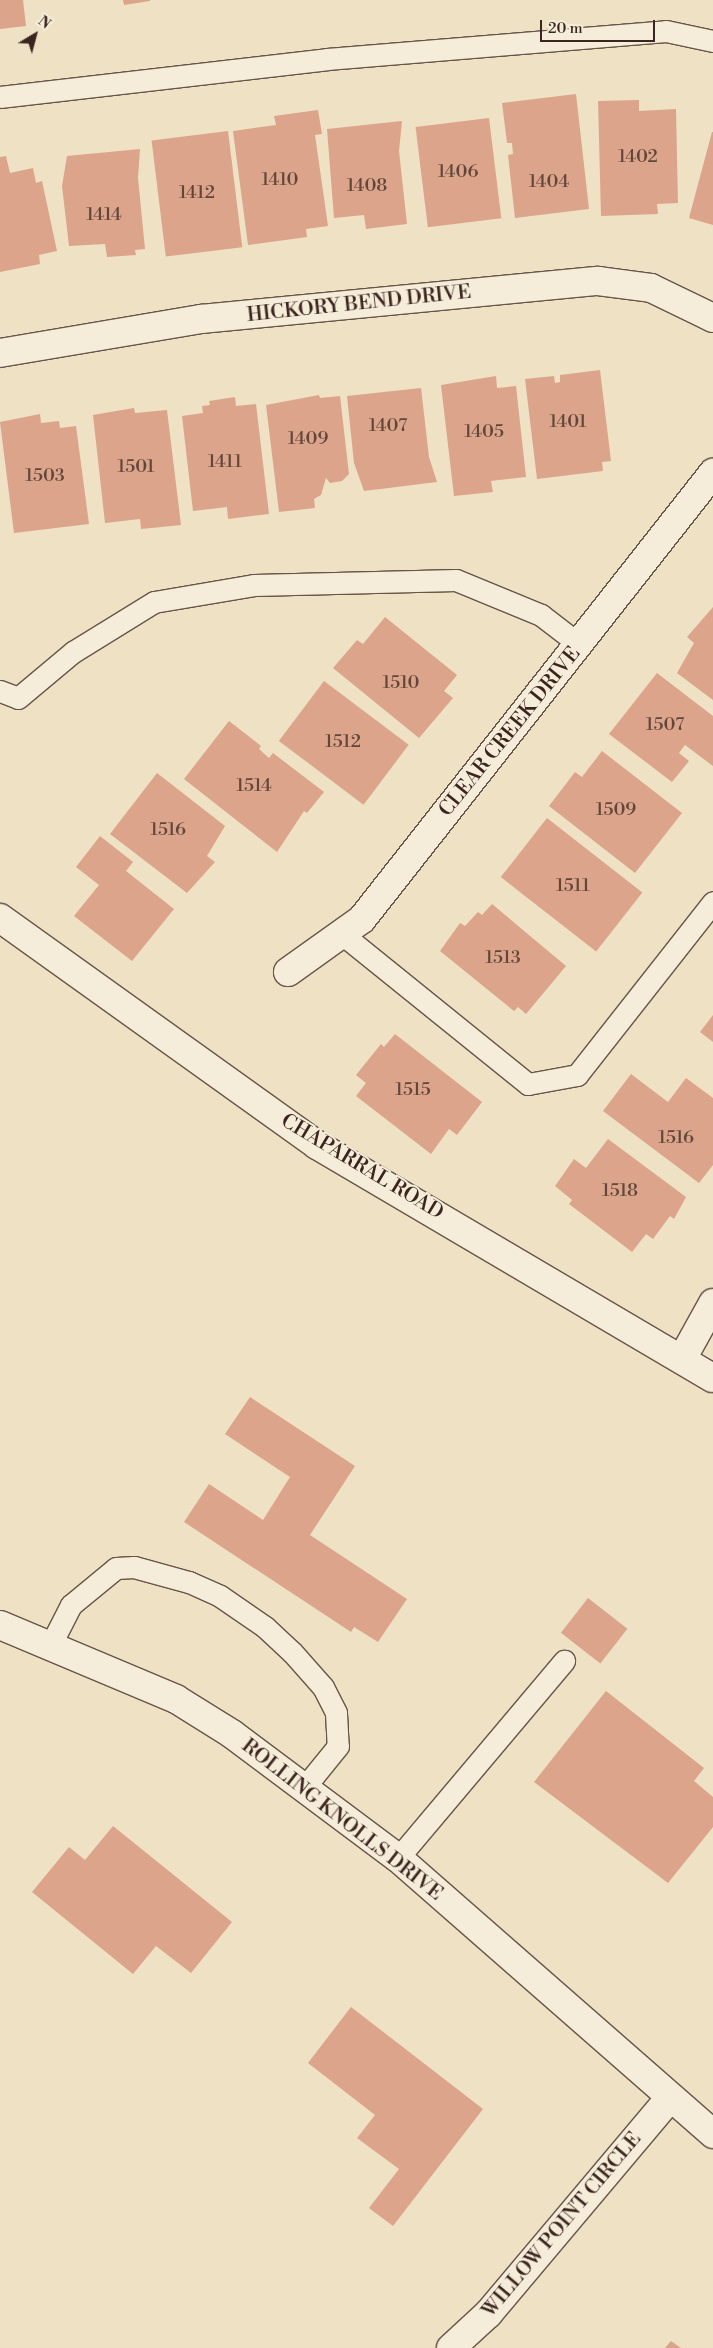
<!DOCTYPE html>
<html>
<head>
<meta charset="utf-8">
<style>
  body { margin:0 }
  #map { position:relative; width:713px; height:2348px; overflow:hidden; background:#efe1c4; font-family:"Libre Bodoni",serif }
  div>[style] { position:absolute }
  .building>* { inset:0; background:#dba48b; transform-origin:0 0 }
  .roads { filter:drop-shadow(1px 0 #675548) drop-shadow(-1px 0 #675548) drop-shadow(0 1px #675548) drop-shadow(0 -1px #675548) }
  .service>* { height:21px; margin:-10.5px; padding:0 10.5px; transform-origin:10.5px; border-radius:10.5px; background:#f5ecd9 }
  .minor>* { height:28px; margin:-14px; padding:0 14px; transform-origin:14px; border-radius:14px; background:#f5ecd9 }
  .secondary>* { height:28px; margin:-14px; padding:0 14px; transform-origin:14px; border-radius:14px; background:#f5ecd9 }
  span { translate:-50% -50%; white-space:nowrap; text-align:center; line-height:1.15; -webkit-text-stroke:4px #f5ecd9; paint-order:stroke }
  .number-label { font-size:18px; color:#62463a }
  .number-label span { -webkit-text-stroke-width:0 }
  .street-label { font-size:20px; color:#3a261f }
  .north { position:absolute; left:10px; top:10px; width:50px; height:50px; -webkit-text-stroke:4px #f5ecd9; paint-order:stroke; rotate:37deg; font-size:14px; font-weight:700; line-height:20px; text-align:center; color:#3a261f }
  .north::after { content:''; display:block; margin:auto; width:18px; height:22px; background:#3a261f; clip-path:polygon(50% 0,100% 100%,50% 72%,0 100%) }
  .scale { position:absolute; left:540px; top:20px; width:115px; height:22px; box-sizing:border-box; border:2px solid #3a261f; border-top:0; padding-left:6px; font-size:15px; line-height:18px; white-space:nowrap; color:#3a261f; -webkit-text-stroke:4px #f5ecd9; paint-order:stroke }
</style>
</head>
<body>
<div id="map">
  <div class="building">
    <i style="clip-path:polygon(0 0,23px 0,26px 26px,0 29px)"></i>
    <i style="clip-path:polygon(123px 0,150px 0,150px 1px,124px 5px)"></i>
    <i style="clip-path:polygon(576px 94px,589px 209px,515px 218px,508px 155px,513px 154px,512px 143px,507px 143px,502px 103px)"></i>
    <i style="clip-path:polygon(639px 100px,639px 111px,676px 109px,678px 203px,657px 204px,658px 214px,601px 216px,598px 101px)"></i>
    <i style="clip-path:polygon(318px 110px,322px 134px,315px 135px,328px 226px,306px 229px,307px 237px,248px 245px,233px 131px,276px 125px,274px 116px)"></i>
    <i style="left:489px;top:118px;width:101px;height:74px;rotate:83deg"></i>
    <i style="clip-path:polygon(402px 121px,399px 151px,407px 224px,366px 229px,364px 215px,334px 218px,327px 129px)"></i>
    <i style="left:228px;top:131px;width:117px;height:77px;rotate:83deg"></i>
    <i style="clip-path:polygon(712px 132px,713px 132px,713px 225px,689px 218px)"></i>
    <i style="clip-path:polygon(140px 149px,138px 178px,145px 249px,135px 250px,136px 255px,107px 257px,105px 244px,69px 246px,62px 186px,67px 156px)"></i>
    <i style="clip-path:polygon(6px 156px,10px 173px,33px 168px,36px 183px,42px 181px,57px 251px,39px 255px,40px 264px,0 272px,0 157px)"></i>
    <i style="clip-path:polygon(600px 370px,611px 461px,602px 462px,603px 471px,537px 479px,525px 379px,554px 376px,555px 383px,560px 382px,560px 375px)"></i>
    <i style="clip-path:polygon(496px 376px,497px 388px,516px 386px,526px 477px,491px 481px,493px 492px,454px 496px,441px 385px)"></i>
    <i style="clip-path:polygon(421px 388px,429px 457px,437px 482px,364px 491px,354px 463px,347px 396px)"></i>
    <i style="clip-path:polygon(319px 395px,320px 398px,340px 396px,349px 474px,342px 481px,330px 483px,326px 478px,321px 495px,314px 499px,315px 508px,279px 512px,266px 405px)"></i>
    <i style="clip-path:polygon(235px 397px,236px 406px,256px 404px,269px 514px,228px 519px,227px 507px,193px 511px,182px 416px,203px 413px,202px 406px,210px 405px,209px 401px)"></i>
    <i style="clip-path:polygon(134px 408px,135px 413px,167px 410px,181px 525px,141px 529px,140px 519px,105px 523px,93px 415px)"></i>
    <i style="clip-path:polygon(40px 414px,41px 423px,59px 421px,60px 428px,76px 426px,89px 524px,14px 533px,0 422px)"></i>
    <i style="clip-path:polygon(713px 607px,713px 700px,677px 673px,694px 643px,687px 637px)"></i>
    <i style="clip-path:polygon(385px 617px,457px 675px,444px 691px,453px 698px,419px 738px,333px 668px,357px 640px,363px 644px)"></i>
    <i style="clip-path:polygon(657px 673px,713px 716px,713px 766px,685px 745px,679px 753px,689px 761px,672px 782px,609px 734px)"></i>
    <i style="left:324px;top:681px;width:106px;height:75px;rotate:37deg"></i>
    <i style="clip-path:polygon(229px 721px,261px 746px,259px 749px,269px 758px,273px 753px,324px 792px,307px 813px,304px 811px,277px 852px,184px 779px)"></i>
    <i style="clip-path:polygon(602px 751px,682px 813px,635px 873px,549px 806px,575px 772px,582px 777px)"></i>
    <i style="clip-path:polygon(157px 773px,225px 826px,207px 856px,215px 862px,187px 893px,110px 834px)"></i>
    <i style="left:547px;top:818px;width:121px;height:75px;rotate:38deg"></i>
    <i style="clip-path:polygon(100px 836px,133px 862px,126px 871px,174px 909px,132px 961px,74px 916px,99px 885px,76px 867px)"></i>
    <i style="clip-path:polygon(492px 904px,566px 966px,526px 1014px,518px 1007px,514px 1011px,440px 951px,460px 923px,465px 926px,478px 912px,482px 915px)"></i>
    <i style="clip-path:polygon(713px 1015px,713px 1042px,700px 1032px)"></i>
    <i style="clip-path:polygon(395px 1034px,482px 1102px,457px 1135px,449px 1129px,431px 1154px,356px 1096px,366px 1083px,356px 1075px,381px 1044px,384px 1047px)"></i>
    <i style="clip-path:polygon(631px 1074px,668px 1102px,686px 1078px,713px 1098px,713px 1165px,699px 1183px,603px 1111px)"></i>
    <i style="clip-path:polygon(608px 1139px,686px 1197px,674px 1219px,670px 1216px,653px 1239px,646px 1234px,632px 1252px,569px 1204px,572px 1200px,555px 1186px,574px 1159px,586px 1168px)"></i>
    <i style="clip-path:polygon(250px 1397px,355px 1466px,310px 1535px,407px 1599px,378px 1642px,354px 1627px,351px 1632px,184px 1522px,209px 1484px,263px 1520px,290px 1477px,225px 1434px)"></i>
    <i style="left:588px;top:1598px;width:50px;height:44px;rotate:38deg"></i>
    <i style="clip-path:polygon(606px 1691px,704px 1768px,694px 1781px,713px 1797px,713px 1827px,668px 1883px,534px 1782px)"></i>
    <i style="clip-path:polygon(113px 1826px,232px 1922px,191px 1973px,156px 1946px,133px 1974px,32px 1892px,69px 1847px,85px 1860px)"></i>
    <i style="clip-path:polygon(351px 2007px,483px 2109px,393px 2226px,369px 2208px,399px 2169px,357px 2138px,375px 2115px,308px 2063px)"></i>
    <i style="clip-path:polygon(671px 2341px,681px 2348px,665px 2348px)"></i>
  </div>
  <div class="roads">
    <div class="service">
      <i style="left:0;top:97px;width:329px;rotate:-6.6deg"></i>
      <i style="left:327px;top:59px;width:340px;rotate:-4.7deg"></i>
      <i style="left:666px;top:31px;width:48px;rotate:12deg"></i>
      <i style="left:0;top:691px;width:19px;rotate:21deg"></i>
      <i style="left:18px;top:698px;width:72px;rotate:-39.9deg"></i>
      <i style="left:73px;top:652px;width:95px;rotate:-31.7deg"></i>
      <i style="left:154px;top:602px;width:101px;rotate:-9.6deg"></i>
      <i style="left:254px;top:585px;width:202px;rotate:-1.4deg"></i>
      <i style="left:456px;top:580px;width:92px;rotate:22.4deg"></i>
      <i style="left:541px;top:615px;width:49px;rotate:37.6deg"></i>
      <i style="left:342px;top:934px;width:239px;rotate:38.9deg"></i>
      <i style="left:528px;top:1084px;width:50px;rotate:-10.4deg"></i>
      <i style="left:577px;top:1075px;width:220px;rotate:-51.8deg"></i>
      <i style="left:50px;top:1646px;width:46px;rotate:-62.9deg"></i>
      <i style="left:71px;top:1605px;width:58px;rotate:-39.4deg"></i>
      <i style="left:116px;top:1568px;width:18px;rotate:-3deg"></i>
      <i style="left:134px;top:1567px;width:57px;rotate:15.3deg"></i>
      <i style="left:189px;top:1582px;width:34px;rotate:24deg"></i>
      <i style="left:220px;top:1596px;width:55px;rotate:34.6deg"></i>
      <i style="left:265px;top:1627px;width:37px;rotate:43deg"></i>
      <i style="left:292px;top:1652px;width:47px;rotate:48.5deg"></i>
      <i style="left:323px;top:1687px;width:29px;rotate:63deg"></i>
      <i style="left:336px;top:1713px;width:33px;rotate:87deg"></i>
      <i style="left:338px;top:1746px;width:54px;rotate:129deg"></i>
      <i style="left:398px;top:1858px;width:258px;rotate:-49.9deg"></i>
    </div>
    <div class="minor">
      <i style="left:0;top:353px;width:204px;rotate:-9.6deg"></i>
      <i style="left:201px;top:319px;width:399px;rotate:-5.5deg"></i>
      <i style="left:598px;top:281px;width:53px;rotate:7.5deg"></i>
      <i style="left:651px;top:288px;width:69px;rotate:25.8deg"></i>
      <i style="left:288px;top:972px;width:91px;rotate:-35.6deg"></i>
      <i style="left:362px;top:919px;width:568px;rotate:-51.8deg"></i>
      <i style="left:682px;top:1359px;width:64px;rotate:-61deg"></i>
      <i style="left:0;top:1625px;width:191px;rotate:22.8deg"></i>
      <i style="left:176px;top:1699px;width:66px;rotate:32deg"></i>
      <i style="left:232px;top:1734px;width:207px;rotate:36.8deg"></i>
      <i style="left:398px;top:1858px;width:419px;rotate:41.2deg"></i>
      <i style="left:451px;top:2348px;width:50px;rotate:-42.6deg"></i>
      <i style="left:488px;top:2314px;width:282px;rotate:-49.9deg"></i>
    </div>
    <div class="secondary">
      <i style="left:0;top:918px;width:390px;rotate:35.6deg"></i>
      <i style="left:317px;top:1145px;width:459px;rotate:30.5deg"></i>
    </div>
  </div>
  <div class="number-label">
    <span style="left:638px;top:157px">1402</span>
    <span style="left:458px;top:172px">1406</span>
    <span style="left:280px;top:180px">1410</span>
    <span style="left:549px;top:182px">1404</span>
    <span style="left:367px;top:186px">1408</span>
    <span style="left:197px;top:193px">1412</span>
    <span style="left:104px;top:215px">1414</span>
    <span style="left:568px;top:422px">1401</span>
    <span style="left:388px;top:426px">1407</span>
    <span style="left:484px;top:432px">1405</span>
    <span style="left:308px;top:439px">1409</span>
    <span style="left:225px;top:462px">1411</span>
    <span style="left:136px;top:467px">1501</span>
    <span style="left:45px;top:476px">1503</span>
    <span style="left:401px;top:683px">1510</span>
    <span style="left:665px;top:725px">1507</span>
    <span style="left:343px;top:742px">1512</span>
    <span style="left:254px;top:786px">1514</span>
    <span style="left:616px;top:810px">1509</span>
    <span style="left:168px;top:830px">1516</span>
    <span style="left:573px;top:886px">1511</span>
    <span style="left:503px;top:958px">1513</span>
    <span style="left:413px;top:1090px">1515</span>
    <span style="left:676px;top:1138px">1516</span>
    <span style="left:620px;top:1191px">1518</span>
  </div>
  <div class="street-label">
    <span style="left:359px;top:304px;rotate:-6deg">HICKORY BEND DRIVE</span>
    <span style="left:510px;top:732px;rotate:-51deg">CLEAR CREEK DRIVE</span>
    <span style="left:362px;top:1167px;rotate:31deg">CHAPARRAL ROAD</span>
    <span style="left:342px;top:1820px;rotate:38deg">ROLLING KNOLLS DRIVE</span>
    <span style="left:562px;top:2225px;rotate:-50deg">WILLOW POINT CIRCLE</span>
  </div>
  <div class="north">N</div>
  <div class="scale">20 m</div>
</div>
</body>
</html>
